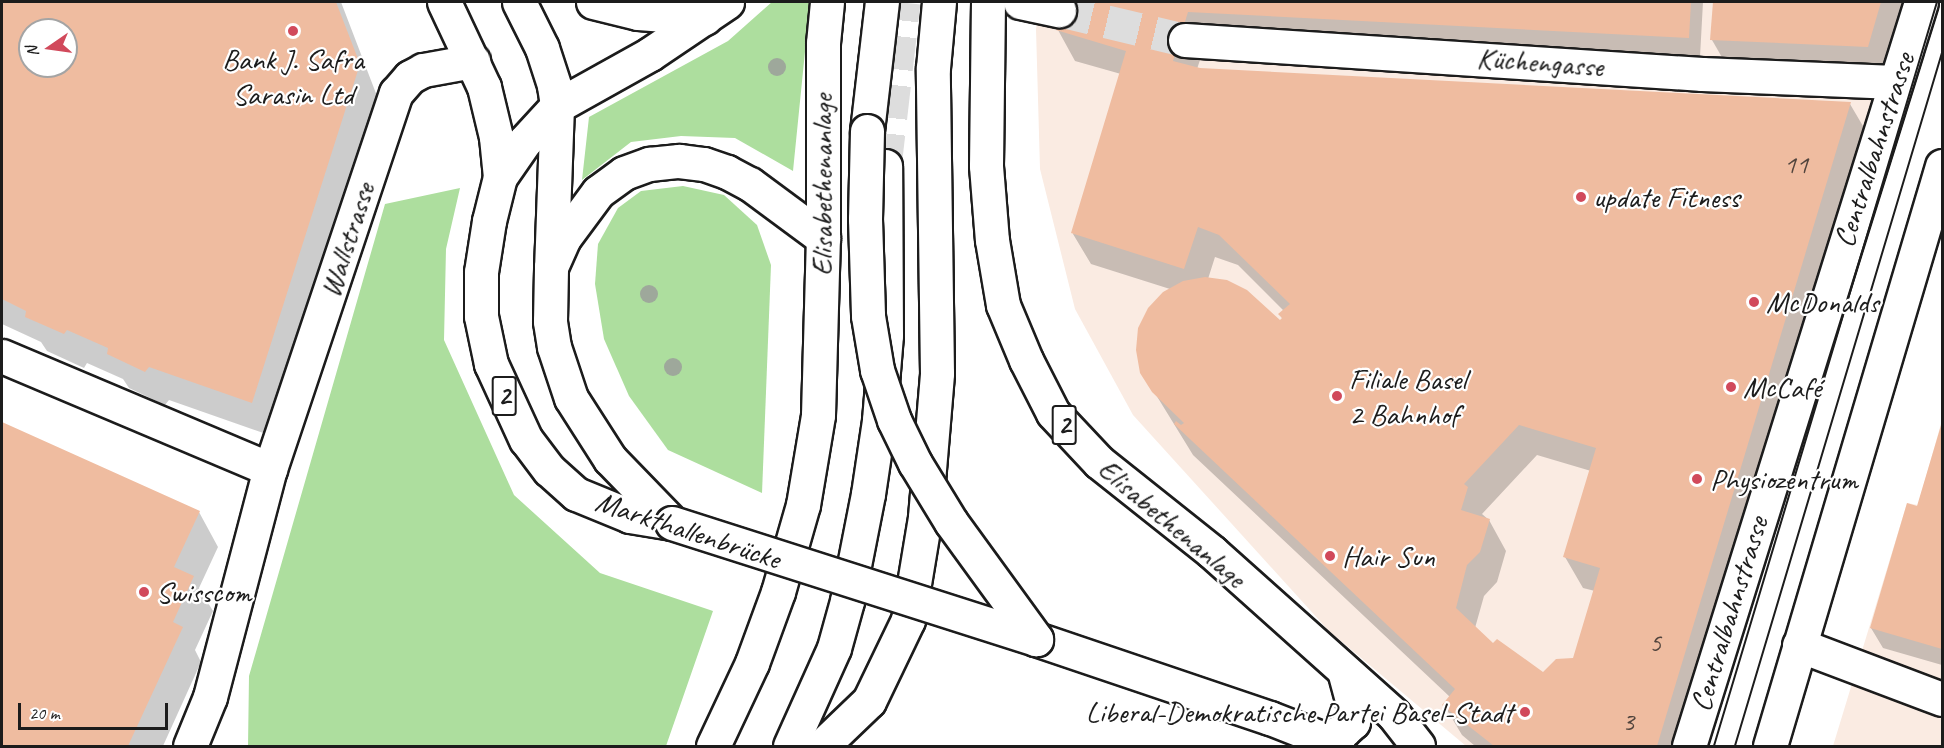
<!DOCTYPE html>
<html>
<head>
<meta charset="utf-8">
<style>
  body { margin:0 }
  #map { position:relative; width:1944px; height:748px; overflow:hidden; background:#fff; font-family:Caveat,sans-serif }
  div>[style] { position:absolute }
  .built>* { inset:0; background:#faebe2 }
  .green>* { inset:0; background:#adde9e }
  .shadow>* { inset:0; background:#0003 }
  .building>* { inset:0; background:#efbca0 }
  .minor-tunnel>* { height:33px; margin-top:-16.5px; transform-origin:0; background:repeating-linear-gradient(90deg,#ddd 0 33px,transparent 0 49px) }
  .major-tunnel>* { height:33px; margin-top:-16.5px; transform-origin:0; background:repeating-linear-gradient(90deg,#ddd 0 33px,transparent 0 49px) }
  .roads { filter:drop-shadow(2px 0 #1c1c1c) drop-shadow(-2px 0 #1c1c1c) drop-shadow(0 2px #1c1c1c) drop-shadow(0 -2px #1c1c1c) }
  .minor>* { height:33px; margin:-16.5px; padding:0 16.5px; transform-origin:16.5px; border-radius:16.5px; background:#fff }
  .major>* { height:33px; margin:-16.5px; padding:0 16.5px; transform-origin:16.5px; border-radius:16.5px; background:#fff }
  .tram>* { height:1.5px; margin:-0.75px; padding:0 0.75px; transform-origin:0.75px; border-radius:0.75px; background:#1c1c1c }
  .bridges { filter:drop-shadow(2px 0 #1c1c1c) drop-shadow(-2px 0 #1c1c1c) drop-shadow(0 2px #1c1c1c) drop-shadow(0 -2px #1c1c1c) }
  .major-bridge>* { height:33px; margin:-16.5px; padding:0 16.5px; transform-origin:16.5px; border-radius:16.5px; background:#fff }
  .trees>* { width:18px; height:18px; margin:-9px; border-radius:50%; background:#9ea89b }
  .dots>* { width:16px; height:16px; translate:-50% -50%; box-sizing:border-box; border:3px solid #fff; border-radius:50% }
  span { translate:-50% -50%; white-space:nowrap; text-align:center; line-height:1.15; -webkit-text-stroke:4.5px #fff; paint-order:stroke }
  .number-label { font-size:27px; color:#51443d }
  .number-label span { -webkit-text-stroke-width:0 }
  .shield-label span { padding:2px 4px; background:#fff; border:2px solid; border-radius:4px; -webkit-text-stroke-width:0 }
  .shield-label { font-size:28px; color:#1c1c1c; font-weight:700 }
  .poi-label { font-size:30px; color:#1c1c1c }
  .left { translate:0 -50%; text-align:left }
  .right { translate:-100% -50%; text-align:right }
  .street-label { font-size:30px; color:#1c1c1c }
  .frame { position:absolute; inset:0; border:3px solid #1c1c1c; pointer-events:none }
  .north { position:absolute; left:18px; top:18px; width:60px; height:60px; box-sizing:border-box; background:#fff; border:2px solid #a4a4a4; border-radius:50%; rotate:257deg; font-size:16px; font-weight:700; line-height:24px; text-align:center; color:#1c1c1c }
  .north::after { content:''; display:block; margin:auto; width:21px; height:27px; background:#d1495b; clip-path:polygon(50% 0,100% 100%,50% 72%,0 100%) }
  .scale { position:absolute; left:18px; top:703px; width:150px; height:27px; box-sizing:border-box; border:3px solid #1c1c1c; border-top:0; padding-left:8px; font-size:18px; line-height:21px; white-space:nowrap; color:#1c1c1c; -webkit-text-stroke:4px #fff; paint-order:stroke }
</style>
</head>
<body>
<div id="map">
  <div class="built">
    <i style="clip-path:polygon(1041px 2px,1904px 2px,1679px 746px,1466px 746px,1329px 631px,1133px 415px,1075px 309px,1040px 169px,1036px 29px)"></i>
    <i style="clip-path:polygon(1942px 420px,1942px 746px,1833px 746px,1907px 503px,1918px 505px)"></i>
  </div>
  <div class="green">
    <i style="clip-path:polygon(772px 2px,810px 2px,793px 171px,735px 138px,681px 136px,631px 142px,582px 180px,589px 117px,728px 41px)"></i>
    <i style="clip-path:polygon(683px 186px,724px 195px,757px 225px,771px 265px,762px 493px,668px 450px,629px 396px,604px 339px,595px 284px,598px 244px,618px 208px,641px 191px)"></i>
    <i style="clip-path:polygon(460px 188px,446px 249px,444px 340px,514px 495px,600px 573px,713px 611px,666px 746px,248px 746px,249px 676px,385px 204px)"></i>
  </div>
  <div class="shadow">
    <i style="clip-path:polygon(evenodd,2px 2px,341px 2px,377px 96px,331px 234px,334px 239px,272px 436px,169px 400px,165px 405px,129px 388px,123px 379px,87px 363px,84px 368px,47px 351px,41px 342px,2px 324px,2px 2px,30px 30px,66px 30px,66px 66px,30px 66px,30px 30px)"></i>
    <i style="clip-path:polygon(evenodd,1066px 2px,1703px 2px,1700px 57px,1206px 42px,1197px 69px,1850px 104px,1870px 138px,1683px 746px,1475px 746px,1462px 735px,1444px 705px,1450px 697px,1193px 455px,1142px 372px,1170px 289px,1091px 264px,1073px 234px,1121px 74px,1075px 61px,1058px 30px,1066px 2px,1215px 257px,1238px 265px,1284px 311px,1280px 314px,1283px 320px,1280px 322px,1208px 279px,1215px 257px,1066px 2px,1537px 455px,1591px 471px,1565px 557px,1583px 588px,1595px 591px,1574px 659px,1543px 674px,1493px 645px,1475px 628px,1484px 596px,1497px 582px,1506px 551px,1489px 520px,1482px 514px,1537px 455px)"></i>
    <i style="clip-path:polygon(1714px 2px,1904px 2px,1883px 73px,1727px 66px,1712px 40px)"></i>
    <i style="clip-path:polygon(2px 423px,199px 512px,218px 547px,199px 588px,213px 611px,195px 650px,201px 662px,163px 746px,2px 746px)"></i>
    <i style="clip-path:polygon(1942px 425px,1942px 665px,1883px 648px,1871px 628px,1918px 507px)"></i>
  </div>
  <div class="building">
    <i style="clip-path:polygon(evenodd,2px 2px,336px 2px,360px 64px,252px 403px,149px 367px,145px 372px,107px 354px,108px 348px,67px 330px,64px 334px,25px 317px,26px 311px,2px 299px,2px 2px,30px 30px,66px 30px,66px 66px,30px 66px,30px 30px)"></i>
    <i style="clip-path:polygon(evenodd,1065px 2px,1691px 2px,1689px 38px,1188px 12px,1173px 61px,1200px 68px,1851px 102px,1657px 746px,1494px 746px,1442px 705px,1455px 689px,1174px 424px,1176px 421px,1181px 425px,1184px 423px,1152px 392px,1140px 373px,1136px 350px,1138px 328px,1148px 308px,1163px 292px,1183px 281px,1205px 277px,1227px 280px,1247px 290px,1280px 320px,1282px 318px,1278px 314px,1290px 304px,1219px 235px,1198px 227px,1184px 269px,1071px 233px,1126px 51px,1056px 30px,1065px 2px,1519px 425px,1596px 448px,1563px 557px,1600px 568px,1573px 658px,1556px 659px,1543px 672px,1497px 639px,1493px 643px,1456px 608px,1467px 565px,1480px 552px,1490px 519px,1461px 510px,1468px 487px,1464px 484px,1519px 425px)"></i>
    <i style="clip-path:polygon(1713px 2px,1881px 2px,1868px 47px,1710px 40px)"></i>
    <i style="clip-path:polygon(2px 422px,200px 511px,174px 567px,194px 576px,173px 622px,183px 627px,128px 746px,2px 746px)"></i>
    <i style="clip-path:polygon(1942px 422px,1942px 649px,1870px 628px,1907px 503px,1917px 506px)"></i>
  </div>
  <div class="minor-tunnel">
    <i style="left:1059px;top:10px;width:130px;rotate:13.4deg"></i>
  </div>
  <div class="major-tunnel">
    <i style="left:885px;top:166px;width:165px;rotate:-83.4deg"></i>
  </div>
  <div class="roads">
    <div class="minor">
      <i style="left:444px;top:2px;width:94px;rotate:64.8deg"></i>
      <i style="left:484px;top:87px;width:51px;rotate:76.5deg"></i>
      <i style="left:496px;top:137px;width:40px;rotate:84.3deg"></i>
      <i style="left:519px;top:2px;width:51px;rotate:63.4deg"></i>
      <i style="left:542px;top:48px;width:40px;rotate:72deg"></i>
      <i style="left:554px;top:86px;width:20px;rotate:81deg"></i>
      <i style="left:557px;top:106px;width:161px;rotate:92.1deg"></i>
      <i style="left:593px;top:2px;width:46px;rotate:13.7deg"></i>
      <i style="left:638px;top:13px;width:67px;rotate:4.3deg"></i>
      <i style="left:1020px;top:2px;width:40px;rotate:12deg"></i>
      <i style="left:1185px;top:40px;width:518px;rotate:3.76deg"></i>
      <i style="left:1702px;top:74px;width:193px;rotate:2.4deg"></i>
      <i style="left:2px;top:356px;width:291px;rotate:22.9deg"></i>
      <i style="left:1799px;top:645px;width:153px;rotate:20.7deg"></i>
      <i style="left:190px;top:746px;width:53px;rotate:-67.8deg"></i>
      <i style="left:210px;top:697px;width:236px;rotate:-75.3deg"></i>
      <i style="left:270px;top:469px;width:397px;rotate:-71.5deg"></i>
      <i style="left:396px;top:93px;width:21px;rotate:-49deg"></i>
      <i style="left:410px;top:77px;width:15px;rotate:-28deg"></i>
      <i style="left:423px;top:70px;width:51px;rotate:-10.2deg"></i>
      <i style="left:1689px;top:746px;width:779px;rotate:-72.68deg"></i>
      <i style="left:1770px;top:746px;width:605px;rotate:-73.48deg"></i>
    </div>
    <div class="major">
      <i style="left:988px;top:2px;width:164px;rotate:90.7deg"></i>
      <i style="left:986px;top:166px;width:74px;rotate:85.4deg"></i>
      <i style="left:992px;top:240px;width:66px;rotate:80.4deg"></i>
      <i style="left:1003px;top:305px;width:60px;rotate:67.3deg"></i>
      <i style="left:1026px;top:360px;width:59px;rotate:63deg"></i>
      <i style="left:1053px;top:413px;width:67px;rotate:46.8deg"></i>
      <i style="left:1099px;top:462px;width:144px;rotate:38.5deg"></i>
      <i style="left:1212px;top:552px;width:244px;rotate:41.8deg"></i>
      <i style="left:1394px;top:715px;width:39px;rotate:52deg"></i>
      <i style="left:867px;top:131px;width:130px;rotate:-83.4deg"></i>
      <i style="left:672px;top:523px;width:43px;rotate:-170.5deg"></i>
      <i style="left:630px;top:516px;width:58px;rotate:-157.8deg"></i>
      <i style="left:576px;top:494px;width:36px;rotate:-138deg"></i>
      <i style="left:549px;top:470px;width:38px;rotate:-127deg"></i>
      <i style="left:526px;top:440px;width:84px;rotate:-114.7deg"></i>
      <i style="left:491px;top:364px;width:49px;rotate:-101.8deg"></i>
      <i style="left:481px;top:316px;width:44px;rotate:-90deg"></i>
      <i style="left:481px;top:272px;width:52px;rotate:-81.1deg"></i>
      <i style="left:489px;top:221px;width:45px;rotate:-76deg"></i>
      <i style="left:500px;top:177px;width:44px;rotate:-55.2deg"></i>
      <i style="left:525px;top:141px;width:47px;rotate:-47.6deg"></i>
      <i style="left:557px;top:106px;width:107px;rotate:-29.2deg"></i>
      <i style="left:650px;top:54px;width:93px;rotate:-34deg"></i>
      <i style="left:672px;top:523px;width:89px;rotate:-134.1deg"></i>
      <i style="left:610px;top:459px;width:72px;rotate:-122.6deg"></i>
      <i style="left:571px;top:398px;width:54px;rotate:-108.4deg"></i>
      <i style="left:554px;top:347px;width:26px;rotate:-99deg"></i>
      <i style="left:550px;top:321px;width:54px;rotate:-88.9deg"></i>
      <i style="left:551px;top:267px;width:32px;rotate:-66deg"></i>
      <i style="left:564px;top:238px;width:57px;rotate:-53.5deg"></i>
      <i style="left:598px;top:192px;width:32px;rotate:-36deg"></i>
      <i style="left:624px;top:173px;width:27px;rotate:-20deg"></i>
      <i style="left:649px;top:164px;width:30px;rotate:-6deg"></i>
      <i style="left:679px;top:161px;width:25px;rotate:7deg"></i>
      <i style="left:704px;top:164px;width:24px;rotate:19deg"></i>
      <i style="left:727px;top:172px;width:26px;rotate:28deg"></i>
      <i style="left:750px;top:184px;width:91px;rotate:36.5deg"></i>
      <i style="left:1036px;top:639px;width:247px;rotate:18.7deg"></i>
      <i style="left:1270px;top:718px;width:58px;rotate:21.3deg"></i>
      <i style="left:1324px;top:739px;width:15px;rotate:28deg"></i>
      <i style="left:1324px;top:739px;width:22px;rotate:-24deg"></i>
      <i style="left:1344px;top:730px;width:12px;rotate:-42deg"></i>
      <i style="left:1353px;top:722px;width:18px;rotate:-90deg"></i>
      <i style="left:1353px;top:704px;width:34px;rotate:-105deg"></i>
      <i style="left:713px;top:746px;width:92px;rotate:-64.8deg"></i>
      <i style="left:752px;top:663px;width:76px;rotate:-69.9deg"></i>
      <i style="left:778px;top:592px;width:91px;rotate:-74deg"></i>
      <i style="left:803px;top:505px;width:91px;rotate:-80.5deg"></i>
      <i style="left:818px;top:415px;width:177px;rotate:-88.4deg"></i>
      <i style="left:823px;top:238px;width:195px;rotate:-90deg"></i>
      <i style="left:823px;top:43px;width:41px;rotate:-84.4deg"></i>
      <i style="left:790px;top:746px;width:107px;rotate:-65.8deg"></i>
      <i style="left:834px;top:648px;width:49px;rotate:-74.5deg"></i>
      <i style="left:847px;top:601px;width:109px;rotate:-78.9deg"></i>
      <i style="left:868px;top:494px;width:75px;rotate:-81.5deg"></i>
      <i style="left:879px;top:420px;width:85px;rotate:-85.3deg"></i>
      <i style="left:886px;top:335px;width:169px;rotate:-90.3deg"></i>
      <i style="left:822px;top:746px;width:65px;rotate:-43.8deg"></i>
      <i style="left:869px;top:701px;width:90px;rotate:-64.3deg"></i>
      <i style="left:908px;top:620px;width:104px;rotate:-80.6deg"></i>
      <i style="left:925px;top:517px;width:144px;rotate:-85.2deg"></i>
      <i style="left:937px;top:373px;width:305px;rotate:-90.8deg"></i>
      <i style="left:933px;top:68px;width:66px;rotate:-84.8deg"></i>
    </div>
  </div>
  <div class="tram">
    <i style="left:1714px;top:746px;width:777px;rotate:-73.31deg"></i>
    <i style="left:1735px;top:746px;width:723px;rotate:-73.37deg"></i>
  </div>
  <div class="bridges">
    <div class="major-bridge">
      <i style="left:867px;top:131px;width:88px;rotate:91.3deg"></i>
      <i style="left:865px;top:219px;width:97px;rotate:88.2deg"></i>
      <i style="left:868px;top:316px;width:55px;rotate:80.5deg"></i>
      <i style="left:877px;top:370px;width:53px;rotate:71.2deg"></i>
      <i style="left:894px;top:420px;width:48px;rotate:64deg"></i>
      <i style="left:915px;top:463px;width:69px;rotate:58.6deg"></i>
      <i style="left:951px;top:522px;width:145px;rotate:54deg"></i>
      <i style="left:672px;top:523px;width:382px;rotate:17.7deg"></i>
    </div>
  </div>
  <div class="trees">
    <i style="left:777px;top:67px"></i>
    <i style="left:649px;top:294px"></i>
    <i style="left:673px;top:367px"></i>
  </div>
  <div class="dots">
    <i style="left:293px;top:31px;background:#d1495b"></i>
    <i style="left:1581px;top:197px;background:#d1495b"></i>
    <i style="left:1754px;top:302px;background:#d1495b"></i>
    <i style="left:1731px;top:387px;background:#d1495b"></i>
    <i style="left:1337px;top:396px;background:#d1495b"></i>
    <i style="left:1697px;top:479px;background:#d1495b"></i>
    <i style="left:1330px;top:556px;background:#d1495b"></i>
    <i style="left:144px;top:592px;background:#d1495b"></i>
    <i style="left:1525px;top:712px;background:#d1495b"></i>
  </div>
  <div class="number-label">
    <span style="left:1796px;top:165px">11</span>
    <span style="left:1655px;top:643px">5</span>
    <span style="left:1628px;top:722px">3</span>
  </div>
  <div class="shield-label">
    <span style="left:504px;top:396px">2</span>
    <span style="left:1064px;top:425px">2</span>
  </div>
  <div class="poi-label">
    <span style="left:293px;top:76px">Bank J. Safra<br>Sarasin Ltd</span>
    <span class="left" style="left:1593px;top:197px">update Fitness</span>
    <span class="left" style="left:1766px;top:302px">McDonalds</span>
    <span class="left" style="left:1349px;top:396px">Filiale Basel<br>2 Bahnhof</span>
    <span class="left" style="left:1743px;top:387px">McCafé</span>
    <span class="left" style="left:1710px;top:479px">Physiozentrum</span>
    <span class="left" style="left:1342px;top:556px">Hair Sun</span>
    <span class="left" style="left:156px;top:592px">Swisscom</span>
    <span class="right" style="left:1513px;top:712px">Liberal-Demokratische Partei Basel-Stadt</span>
  </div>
  <div class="street-label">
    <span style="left:1540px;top:62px;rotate:4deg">Küchengasse</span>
    <span style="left:1874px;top:150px;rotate:-72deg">Centralbahnstrasse</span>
    <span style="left:822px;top:185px;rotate:-90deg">Elisabethenanlage</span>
    <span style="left:347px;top:240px;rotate:-72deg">Wallstrasse</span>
    <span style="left:1172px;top:523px;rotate:40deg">Elisabethenanlage</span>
    <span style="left:688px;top:530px;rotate:18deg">Markthallenbrücke</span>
    <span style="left:1729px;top:614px;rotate:-73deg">Centralbahnstrasse</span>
  </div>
  <div class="frame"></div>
  <div class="north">N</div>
  <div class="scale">20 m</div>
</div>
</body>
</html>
